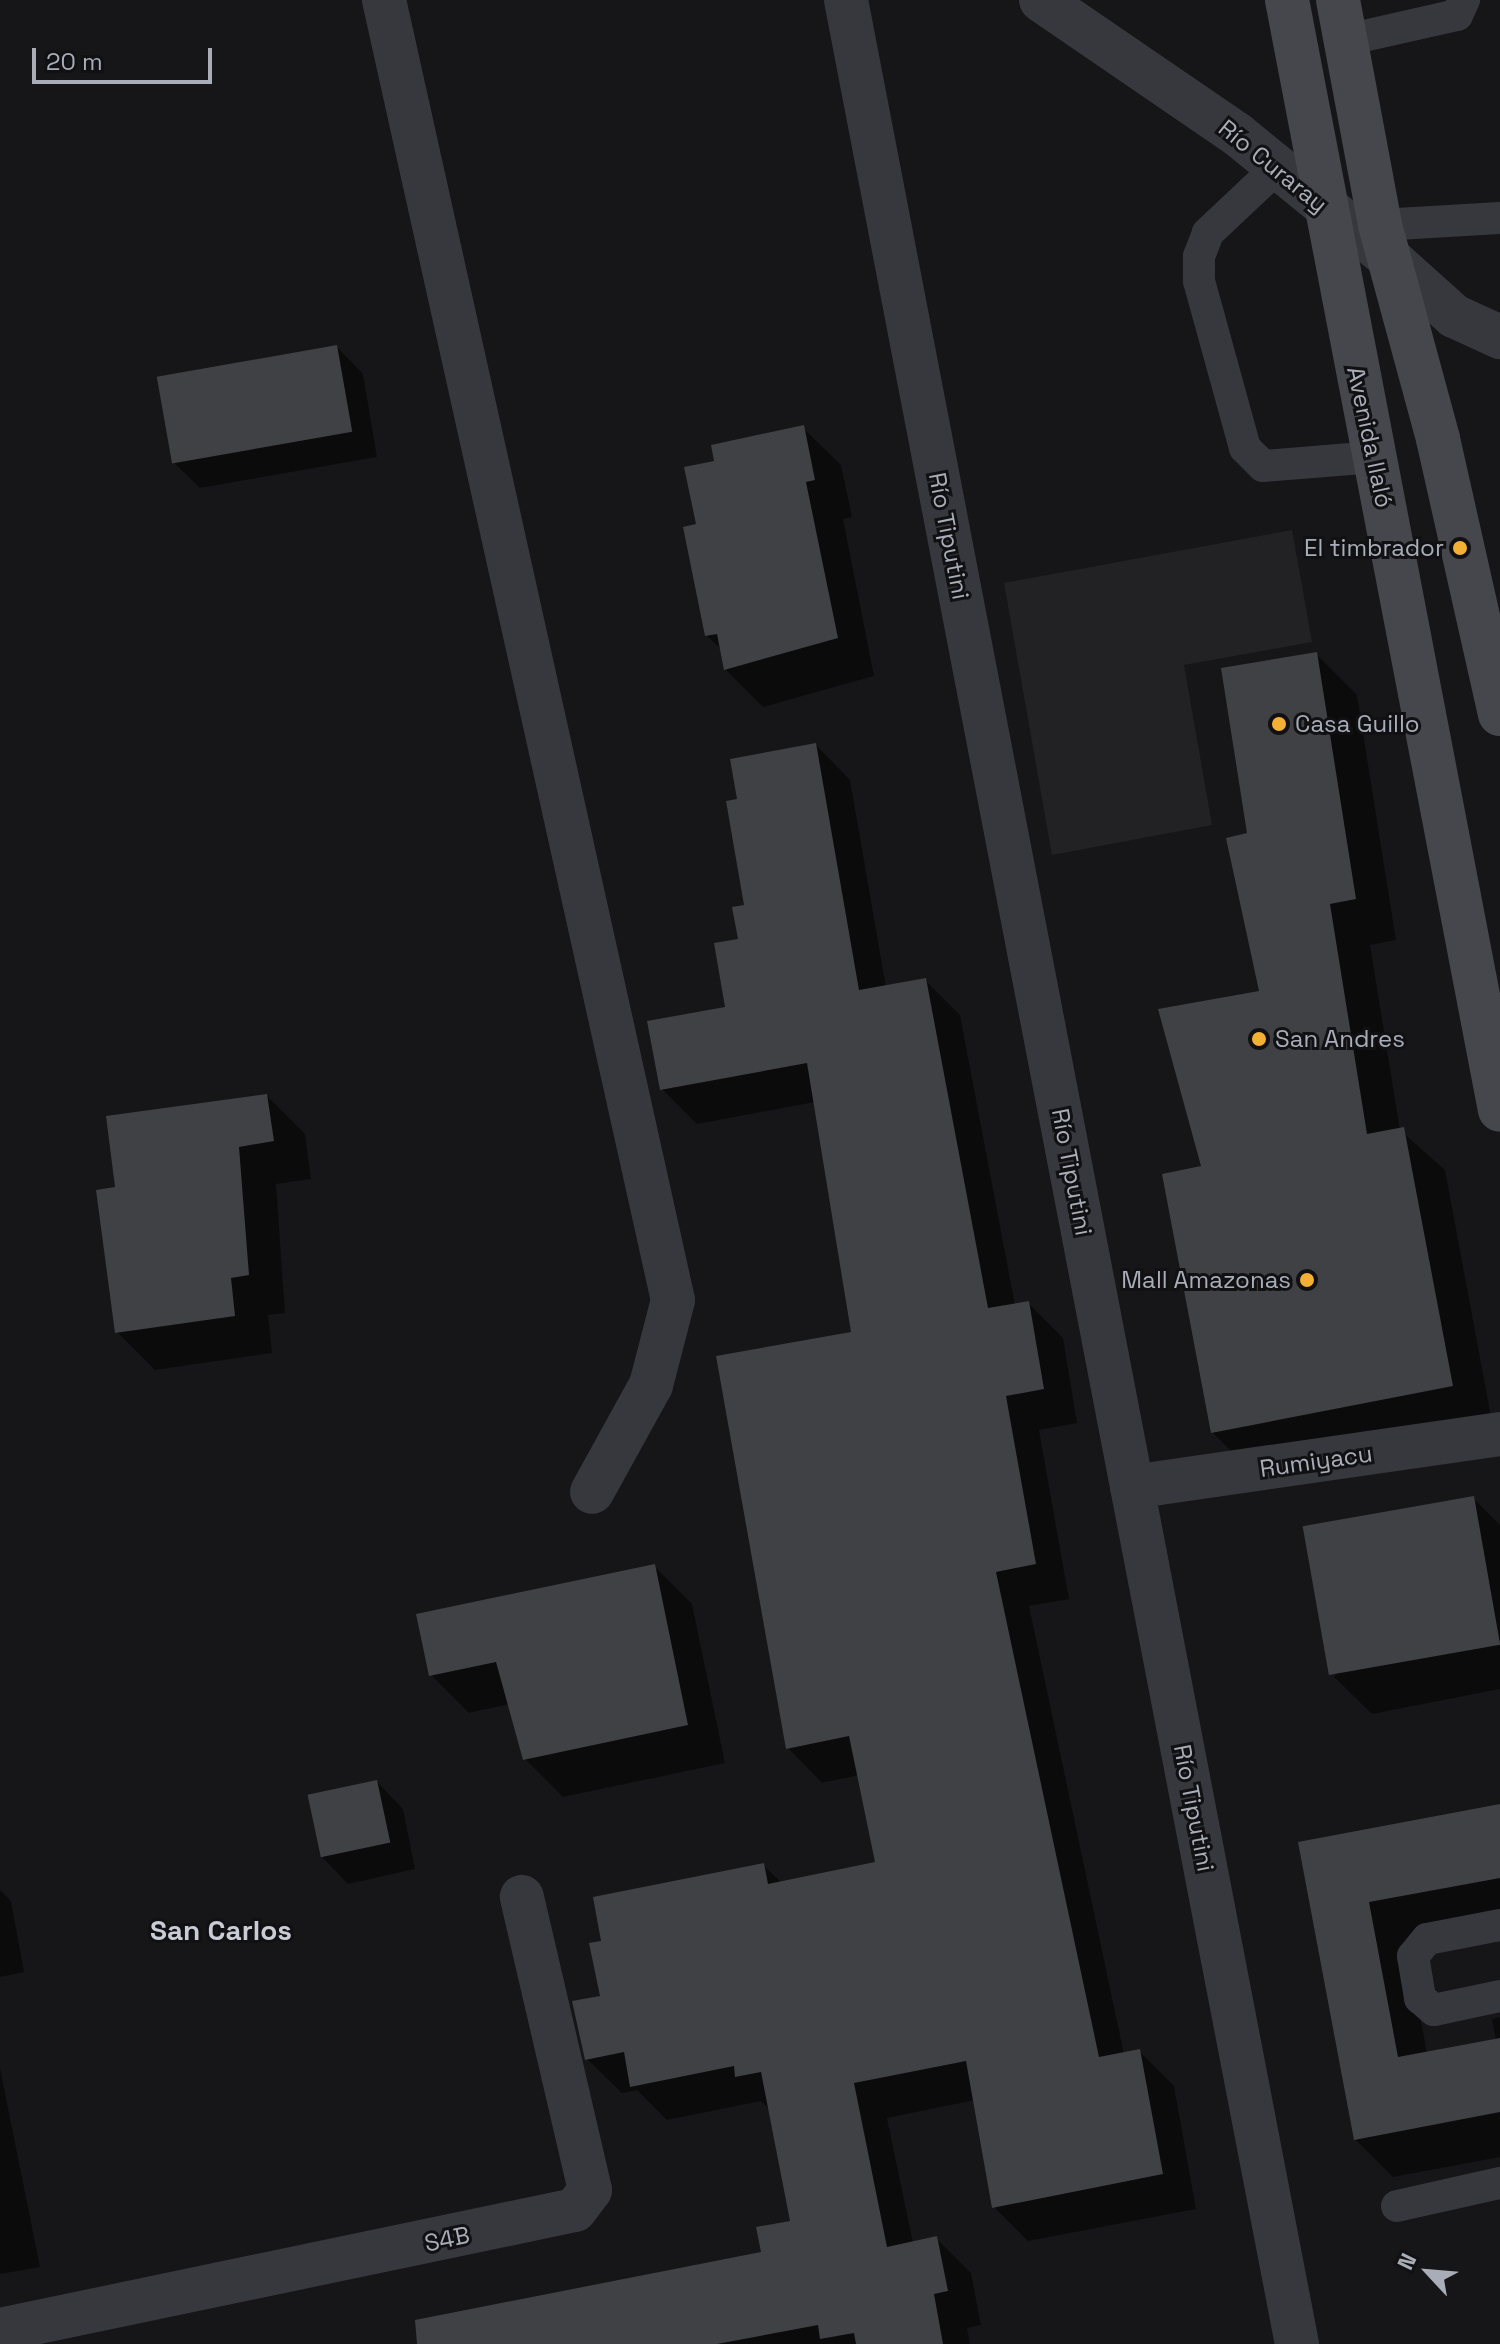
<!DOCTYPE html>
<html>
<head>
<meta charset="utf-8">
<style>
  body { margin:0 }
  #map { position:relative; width:1500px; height:2344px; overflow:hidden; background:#161618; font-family:"Space Grotesk",sans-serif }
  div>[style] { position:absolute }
  .built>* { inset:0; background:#222225 }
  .shadow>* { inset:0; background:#0007 }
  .building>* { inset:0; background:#404145; transform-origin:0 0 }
  .service>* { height:32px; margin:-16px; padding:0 16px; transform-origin:16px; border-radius:16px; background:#37383d }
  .minor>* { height:44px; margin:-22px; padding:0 22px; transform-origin:22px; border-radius:22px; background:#37383d }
  .tertiary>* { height:44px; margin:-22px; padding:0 22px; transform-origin:22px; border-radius:22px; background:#37383d }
  .secondary>* { height:44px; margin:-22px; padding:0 22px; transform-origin:22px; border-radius:22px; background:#45474d }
  .dots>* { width:22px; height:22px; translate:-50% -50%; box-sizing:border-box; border:4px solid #111113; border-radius:50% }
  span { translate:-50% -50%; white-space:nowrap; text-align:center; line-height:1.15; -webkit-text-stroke:6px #111113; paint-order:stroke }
  .street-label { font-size:24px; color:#a8adb8 }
  .poi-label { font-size:24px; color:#a8adb8 }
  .right { translate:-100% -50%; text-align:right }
  .left { translate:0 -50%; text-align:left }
  .quarter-label { font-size:28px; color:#c9ccd4; font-weight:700 }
  .north { position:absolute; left:1388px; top:2232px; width:80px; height:80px; -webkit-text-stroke:6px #111113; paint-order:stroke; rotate:296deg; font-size:22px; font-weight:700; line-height:32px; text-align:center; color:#a8adb8 }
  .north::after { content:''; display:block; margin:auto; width:28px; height:36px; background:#a8adb8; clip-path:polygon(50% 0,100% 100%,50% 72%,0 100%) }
  .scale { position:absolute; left:32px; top:48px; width:180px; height:36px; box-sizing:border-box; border:4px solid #a8adb8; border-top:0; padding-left:10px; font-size:24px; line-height:28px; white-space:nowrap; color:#a8adb8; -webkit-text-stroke:6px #111113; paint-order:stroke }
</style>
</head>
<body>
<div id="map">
  <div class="built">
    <i style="clip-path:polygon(1292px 530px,1312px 642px,1184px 665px,1212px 825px,1052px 855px,1004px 583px)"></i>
  </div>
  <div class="shadow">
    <i style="clip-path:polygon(337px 347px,363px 374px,377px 457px,200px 488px,173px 462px)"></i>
    <i style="clip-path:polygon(803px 428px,841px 465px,852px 517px,843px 519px,874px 676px,763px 707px,725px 669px,722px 650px,706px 635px,698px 526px,717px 463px)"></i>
    <i style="clip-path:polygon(1316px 654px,1357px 695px,1396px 940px,1370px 945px,1400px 1130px,1445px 1170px,1493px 1427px,1253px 1473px,1212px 1432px,1203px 1168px,1262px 992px,1250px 835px)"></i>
    <i style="clip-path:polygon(816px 745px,850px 780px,886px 987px,925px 980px,960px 1015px,1015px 1305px,1028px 1303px,1063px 1338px,1077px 1423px,1039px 1430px,1069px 1599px,1029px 1606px,1124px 2054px,1139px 2051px,1174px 2086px,1196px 2209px,1028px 2241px,994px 2207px,975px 2100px,887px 2118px,913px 2243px,937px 2239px,971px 2273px,981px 2325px,967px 2328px,970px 2344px,497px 2344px,763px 2254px,793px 2223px,770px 2110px,761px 2101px,667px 2120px,637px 2090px,622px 2093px,587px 2059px,602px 1998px,604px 1942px,763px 1865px,782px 1883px,877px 1864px,859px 1775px,822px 1783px,788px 1748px,853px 1334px,815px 1102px,697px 1124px,662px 1089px,728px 1009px,746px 907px,739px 801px)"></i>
    <i style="clip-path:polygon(267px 1096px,305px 1134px,311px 1179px,276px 1184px,285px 1313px,268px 1315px,272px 1353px,155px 1370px,117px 1332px,118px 1189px)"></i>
    <i style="clip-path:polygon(1473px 1498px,1500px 1525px,1500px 1689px,1372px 1714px,1334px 1677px)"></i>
    <i style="clip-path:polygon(654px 1566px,692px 1604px,725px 1763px,563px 1797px,525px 1759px,510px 1704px,469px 1713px,431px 1675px)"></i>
    <i style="clip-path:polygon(377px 1782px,403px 1809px,415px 1869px,348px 1884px,322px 1857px)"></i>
    <i style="clip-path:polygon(1500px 1806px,1500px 1924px,1406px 1940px,1427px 2053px,1496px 2041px,1492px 2019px,1500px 2017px,1500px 2157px,1393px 2177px,1355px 2139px,1301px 1844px)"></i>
    <i style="clip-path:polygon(0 1890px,11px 1901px,24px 1972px,0 1977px)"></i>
    <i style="clip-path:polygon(0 2068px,40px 2267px,0 2274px)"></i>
  </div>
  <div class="building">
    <i style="left:337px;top:345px;width:88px;height:183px;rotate:80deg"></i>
    <i style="clip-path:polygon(804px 425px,815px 480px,806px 482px,838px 638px,724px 670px,717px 634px,705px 636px,683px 527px,696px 524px,684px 467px,714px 461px,711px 445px)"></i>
    <i style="clip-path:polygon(1317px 652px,1356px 899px,1330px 904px,1367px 1134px,1404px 1127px,1453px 1386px,1211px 1433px,1162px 1174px,1201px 1166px,1158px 1009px,1259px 991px,1226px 838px,1247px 833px,1221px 668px)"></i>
    <i style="clip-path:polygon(816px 743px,859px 990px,926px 978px,988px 1308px,1029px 1301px,1044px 1389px,1006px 1396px,1036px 1564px,996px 1572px,1099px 2057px,1140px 2049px,1163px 2174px,992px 2208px,966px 2061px,854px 2083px,887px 2247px,937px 2236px,948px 2291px,934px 2294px,943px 2344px,856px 2344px,854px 2333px,820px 2339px,818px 2325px,717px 2344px,417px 2344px,415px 2320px,761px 2252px,756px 2227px,790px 2221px,761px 2072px,735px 2077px,734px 2066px,630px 2087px,624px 2052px,585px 2060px,572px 2001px,600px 1996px,589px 1943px,601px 1941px,593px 1897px,764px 1863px,768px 1884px,875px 1862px,849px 1736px,786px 1749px,716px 1356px,851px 1332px,807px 1063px,660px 1090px,647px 1021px,725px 1007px,714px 943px,738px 939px,732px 907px,744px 905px,726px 801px,737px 799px,730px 759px)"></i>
    <i style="clip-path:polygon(267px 1094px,274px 1141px,239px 1147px,249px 1275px,231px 1278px,235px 1316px,115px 1333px,96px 1190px,115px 1187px,106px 1116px)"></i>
    <i style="left:1474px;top:1496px;width:151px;height:174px;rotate:80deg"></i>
    <i style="clip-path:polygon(655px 1564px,688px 1725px,523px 1760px,496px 1662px,429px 1676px,416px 1614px)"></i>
    <i style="left:377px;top:1780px;width:64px;height:71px;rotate:78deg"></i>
    <i style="clip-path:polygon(1500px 1804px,1500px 1878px,1369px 1902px,1398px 2057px,1500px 2038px,1500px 2112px,1354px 2140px,1298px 1842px)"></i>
  </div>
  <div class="service">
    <i style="left:1346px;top:40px;width:114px;rotate:-12.7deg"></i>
    <i style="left:1457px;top:15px;width:17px;rotate:-65deg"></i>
    <i style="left:1279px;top:166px;width:98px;rotate:136.7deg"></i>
    <i style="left:1208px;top:233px;width:25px;rotate:111deg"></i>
    <i style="left:1199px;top:256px;width:25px;rotate:90deg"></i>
    <i style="left:1199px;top:281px;width:173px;rotate:74.6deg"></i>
    <i style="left:1245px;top:448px;width:25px;rotate:45deg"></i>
    <i style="left:1263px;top:466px;width:112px;rotate:-4.6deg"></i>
    <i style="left:1380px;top:225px;width:120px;rotate:-3.3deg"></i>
    <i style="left:1500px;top:1925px;width:74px;rotate:169.1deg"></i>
    <i style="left:1427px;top:1939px;width:22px;rotate:129deg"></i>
    <i style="left:1413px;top:1956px;width:43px;rotate:80.5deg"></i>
    <i style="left:1420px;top:1998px;width:18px;rotate:41deg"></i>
    <i style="left:1434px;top:2010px;width:67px;rotate:-12deg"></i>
    <i style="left:1397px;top:2206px;width:106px;rotate:-12.6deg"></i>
  </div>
  <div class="minor">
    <i style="left:384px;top:0;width:1332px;rotate:77.47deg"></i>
    <i style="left:673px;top:1300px;width:88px;rotate:104.5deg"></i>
    <i style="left:651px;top:1385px;width:122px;rotate:118.9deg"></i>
    <i style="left:846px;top:0;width:2387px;rotate:79.11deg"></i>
    <i style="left:1041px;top:0;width:239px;rotate:34.4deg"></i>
    <i style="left:1238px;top:135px;width:201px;rotate:39.1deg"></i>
    <i style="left:1132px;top:1487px;width:372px;rotate:-8.2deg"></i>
    <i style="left:0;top:2330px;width:587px;rotate:-11.79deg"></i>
    <i style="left:575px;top:2210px;width:25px;rotate:-53deg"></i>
    <i style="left:590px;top:2190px;width:301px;rotate:-103.1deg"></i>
  </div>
  <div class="tertiary">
    <i style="left:1394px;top:262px;width:81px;rotate:42deg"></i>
    <i style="left:1454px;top:316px;width:51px;rotate:24.5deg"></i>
  </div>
  <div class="secondary">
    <i style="left:1287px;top:0;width:1130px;rotate:79.14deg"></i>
    <i style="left:1338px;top:0;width:229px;rotate:79.4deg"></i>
    <i style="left:1380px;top:225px;width:222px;rotate:74.8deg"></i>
    <i style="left:1438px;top:439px;width:282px;rotate:77.3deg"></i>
  </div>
  <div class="dots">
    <i style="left:1460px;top:548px;background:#f2b134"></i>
    <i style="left:1279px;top:724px;background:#f2b134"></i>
    <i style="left:1259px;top:1039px;background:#f2b134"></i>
    <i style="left:1307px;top:1280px;background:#f2b134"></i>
  </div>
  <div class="street-label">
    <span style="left:1273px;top:166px;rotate:39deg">Río Curaray</span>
    <span style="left:1370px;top:437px;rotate:78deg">Avenida Ilaló</span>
    <span style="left:949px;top:536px;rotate:79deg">Río Tiputini</span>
    <span style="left:1072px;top:1172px;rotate:79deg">Río Tiputini</span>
    <span style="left:1316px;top:1461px;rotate:-8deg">Rumiyacu</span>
    <span style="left:1194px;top:1808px;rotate:79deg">Río Tiputini</span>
    <span style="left:447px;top:2239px;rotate:-12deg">S4B</span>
  </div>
  <div class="poi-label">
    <span class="right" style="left:1444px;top:548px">El timbrador</span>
    <span class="left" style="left:1295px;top:724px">Casa Guillo</span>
    <span class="left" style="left:1275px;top:1039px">San Andres</span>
    <span class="right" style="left:1291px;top:1280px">Mall Amazonas</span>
  </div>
  <div class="quarter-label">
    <span style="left:221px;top:1930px">San Carlos</span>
  </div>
  <div class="north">N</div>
  <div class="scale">20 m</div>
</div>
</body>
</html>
